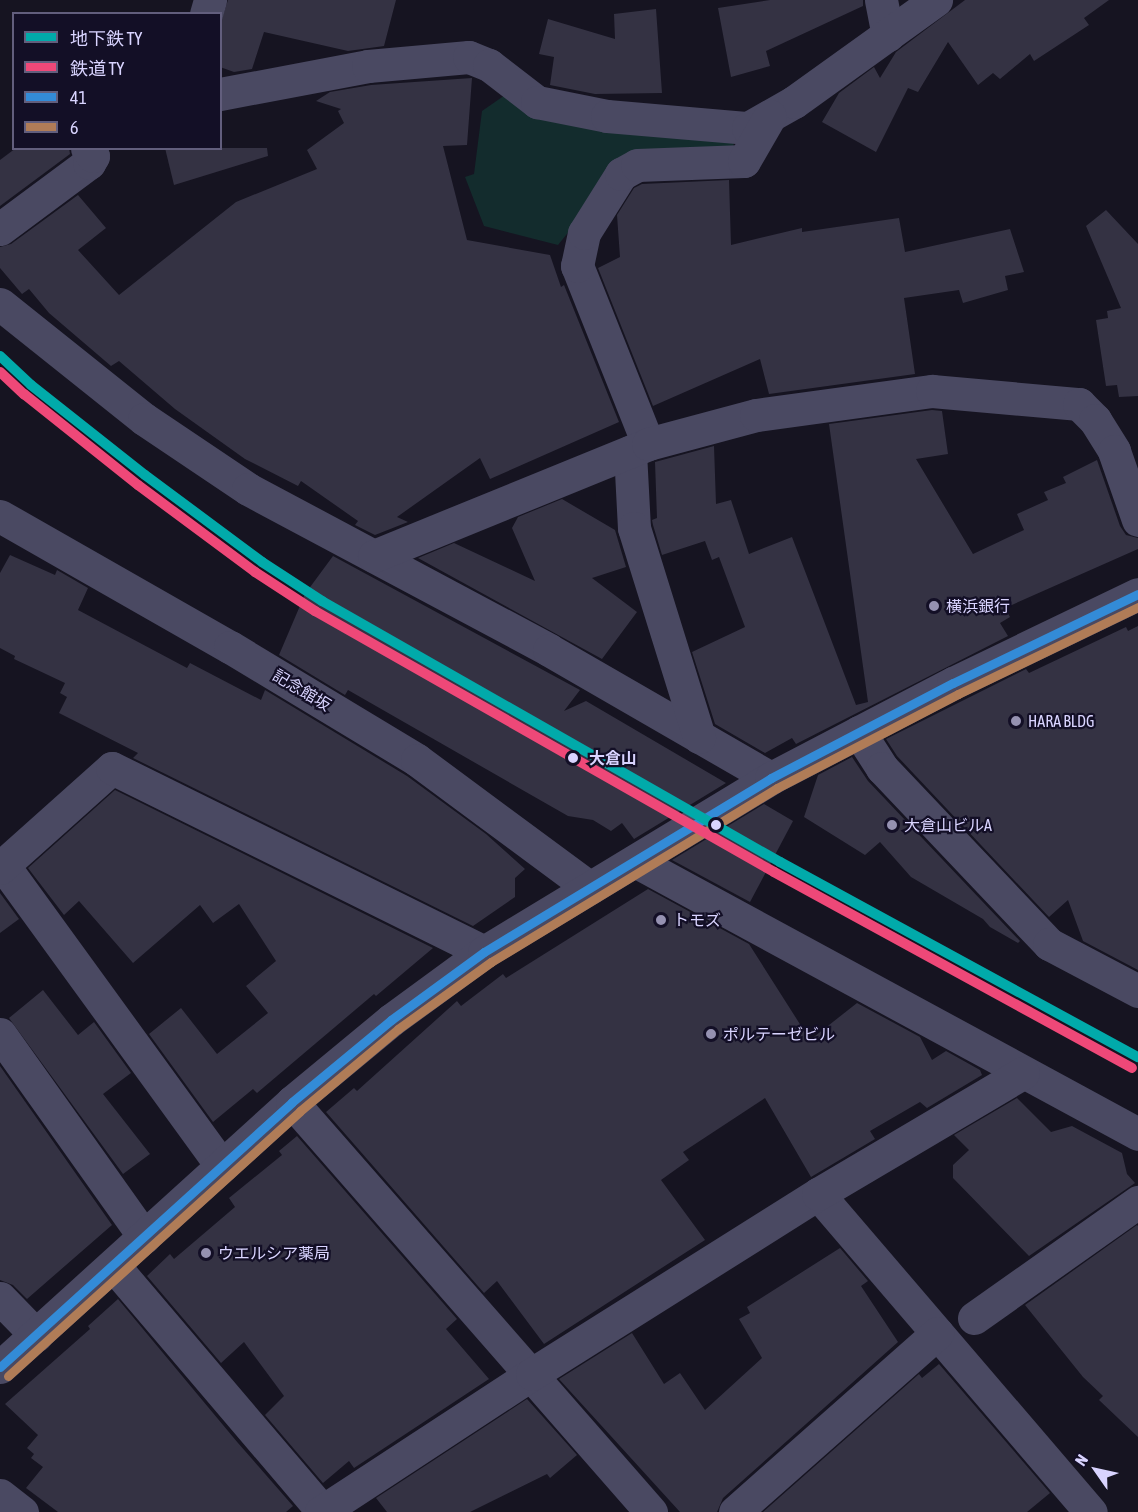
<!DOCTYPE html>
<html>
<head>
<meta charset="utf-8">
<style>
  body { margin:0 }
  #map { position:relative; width:1138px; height:1512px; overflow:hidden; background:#161421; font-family:"Asap Condensed","Noto Sans JP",sans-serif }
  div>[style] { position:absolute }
  .green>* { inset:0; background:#132c2d }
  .building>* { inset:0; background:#343243 }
  .minor>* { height:33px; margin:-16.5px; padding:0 16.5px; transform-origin:16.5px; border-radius:16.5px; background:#4a4962 }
  .bus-1>* { height:9px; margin:-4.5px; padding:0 4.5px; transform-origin:4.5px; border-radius:4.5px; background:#338bd7 }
  .bus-2>* { height:9px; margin:-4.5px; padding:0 4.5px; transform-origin:4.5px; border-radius:4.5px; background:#b07c57 }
  .rail-1>* { height:10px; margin:-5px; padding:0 5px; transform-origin:5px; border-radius:5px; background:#ee4878 }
  .metro-1>* { height:10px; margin:-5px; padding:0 5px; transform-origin:5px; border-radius:5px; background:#01aaaa }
  .dots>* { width:16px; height:16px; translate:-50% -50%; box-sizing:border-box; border:3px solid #130f26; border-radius:50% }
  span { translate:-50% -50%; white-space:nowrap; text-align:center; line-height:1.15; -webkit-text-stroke:4.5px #130f26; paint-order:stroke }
  .poi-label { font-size:16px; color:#d9d4ff }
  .left { translate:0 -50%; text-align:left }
  .street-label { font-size:16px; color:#d9d4ff }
  .stop-label { font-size:16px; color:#d9d4ff; font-weight:700 }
  .legend { position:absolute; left:12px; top:12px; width:210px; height:138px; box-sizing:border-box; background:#130f26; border:2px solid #625e7d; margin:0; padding:8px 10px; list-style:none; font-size:18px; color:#d9d4ff }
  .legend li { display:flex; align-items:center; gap:12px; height:30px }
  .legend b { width:30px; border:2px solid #625e7d }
  .north { position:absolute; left:1066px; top:1440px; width:60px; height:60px; -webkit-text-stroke:4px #130f26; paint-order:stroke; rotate:304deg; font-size:16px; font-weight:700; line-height:24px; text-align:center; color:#d9d4ff }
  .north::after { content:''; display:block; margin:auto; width:21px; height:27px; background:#d9d4ff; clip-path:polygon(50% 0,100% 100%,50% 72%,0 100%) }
</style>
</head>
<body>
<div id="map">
  <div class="green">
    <i style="clip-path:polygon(508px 93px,734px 137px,733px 155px,630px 156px,558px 245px,484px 226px,465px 177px,474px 174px,482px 111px)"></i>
  </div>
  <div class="building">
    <i style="clip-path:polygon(228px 0,396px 0,384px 46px,348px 51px,264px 32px,252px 69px,234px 72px,220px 67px,220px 25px)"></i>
    <i style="clip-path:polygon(770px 0,863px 0,863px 6px,766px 51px,770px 66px,731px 77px,718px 8px)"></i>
    <i style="clip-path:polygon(965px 0,1109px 0,1084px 18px,1089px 25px,1034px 61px,1030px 54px,1000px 79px,993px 73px,978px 85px,948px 42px,918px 92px,908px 88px,876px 152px,822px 122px,839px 93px,874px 67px,880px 78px,896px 52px)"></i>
    <i style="clip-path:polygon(656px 9px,662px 93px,595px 94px,550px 85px,554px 57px,539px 54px,548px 19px,615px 39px,614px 14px)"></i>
    <i style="clip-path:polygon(472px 78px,467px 145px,443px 146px,467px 240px,550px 255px,561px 287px,564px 285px,619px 422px,490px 479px,480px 458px,397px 517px,408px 522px,375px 535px,355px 525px,358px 521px,301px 481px,298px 486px,245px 459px,175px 409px,119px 361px,111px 366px,49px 313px,29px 289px,22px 294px,0 268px,0 247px,11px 244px,78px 195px,106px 228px,78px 250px,119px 295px,236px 202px,317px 169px,307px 150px,344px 123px,338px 111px,341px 109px,316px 101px,330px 92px,371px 85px)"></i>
    <i style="clip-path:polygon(16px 148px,69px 148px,70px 154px,0 206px,0 160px)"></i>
    <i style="clip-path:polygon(165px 148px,267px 148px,268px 156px,174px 185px)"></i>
    <i style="clip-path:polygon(729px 180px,731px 245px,802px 228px,802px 232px,899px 218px,905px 252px,1010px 229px,1024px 272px,1005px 276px,1008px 290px,963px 303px,959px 290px,904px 298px,915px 374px,769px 394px,760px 359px,653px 406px,598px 268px,620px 257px,617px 215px,634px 188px,642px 184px)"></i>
    <i style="clip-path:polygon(1106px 210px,1138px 244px,1138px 396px,1119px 397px,1117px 385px,1106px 386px,1096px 320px,1108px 318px,1107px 311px,1121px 308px,1086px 226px)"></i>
    <i style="clip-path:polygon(932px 410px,942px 411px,948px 454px,916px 459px,973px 554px,1024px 530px,1017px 514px,1048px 500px,1044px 492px,1066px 483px,1063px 477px,1097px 460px,1120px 526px,1126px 535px,1138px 538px,1138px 549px,1005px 608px,1010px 617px,1000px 623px,1008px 636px,796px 744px,792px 738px,765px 753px,715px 724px,692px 652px,745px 627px,719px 557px,712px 560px,705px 541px,662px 555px,653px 525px,652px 520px,657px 518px,655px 462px,714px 446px,716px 504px,731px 500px,749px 554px,792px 537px,856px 705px,868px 702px,829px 424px)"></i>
    <i style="clip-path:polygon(562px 499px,615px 530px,626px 567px,592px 578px,637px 612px,602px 659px,418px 558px,454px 543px,535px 581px,512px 528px,518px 517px)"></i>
    <i style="clip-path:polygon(10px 555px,55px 575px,57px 570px,88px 588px,78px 610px,187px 668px,190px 663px,261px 700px,265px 690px,407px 776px,486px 834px,525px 869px,515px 878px,515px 897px,473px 926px,133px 758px,138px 753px,59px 713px,67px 697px,60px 693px,65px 683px,14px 659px,15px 656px,0 648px,0 573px)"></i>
    <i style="clip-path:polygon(333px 556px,580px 690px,564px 711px,586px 701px,726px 783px,634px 839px,622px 823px,611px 831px,593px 820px,568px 816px,348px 690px,345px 695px,279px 655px,305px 594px)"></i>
    <i style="clip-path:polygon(1138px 626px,1138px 970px,1083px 941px,1068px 900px,1049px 917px,897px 756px,886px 739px,1026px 669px,1029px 673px,1126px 627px,1128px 631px)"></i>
    <i style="clip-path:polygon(852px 757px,868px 781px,1020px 941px,1018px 943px,990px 927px,983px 919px,911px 877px,880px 842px,865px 855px,804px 817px,818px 775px)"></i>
    <i style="clip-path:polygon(115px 790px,433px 948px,376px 996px,374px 994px,257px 1093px,253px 1089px,213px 1122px,149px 1034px,181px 1008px,217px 1054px,268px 1013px,246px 986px,276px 961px,239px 904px,213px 923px,200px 905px,133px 963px,79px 901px,64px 915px,28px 868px)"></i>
    <i style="clip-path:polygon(764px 804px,793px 821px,750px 902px,672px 860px)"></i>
    <i style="clip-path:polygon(648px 889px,749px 944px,810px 1040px,857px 1003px,920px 1037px,932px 1060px,946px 1051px,980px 1070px,982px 1075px,927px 1108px,920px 1102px,870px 1131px,875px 1139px,811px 1177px,765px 1098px,683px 1152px,689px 1160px,661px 1180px,705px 1240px,544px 1344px,497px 1281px,484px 1293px,326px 1112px,354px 1088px,357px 1091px,457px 1001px,461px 1006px,503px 974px,506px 978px)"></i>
    <i style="clip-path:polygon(0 893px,19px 919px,0 933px)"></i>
    <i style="clip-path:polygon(43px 990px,78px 1035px,94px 1022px,131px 1073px,103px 1094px,150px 1154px,123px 1174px,9px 1018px)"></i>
    <i style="clip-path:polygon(0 1066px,112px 1225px,27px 1299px,13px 1285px,0 1280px)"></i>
    <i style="clip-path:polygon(1017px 1098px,1051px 1132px,1072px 1126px,1122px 1153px,1127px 1174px,1135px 1183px,1029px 1256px,953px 1178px,953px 1165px,969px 1150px,954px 1135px)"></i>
    <i style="clip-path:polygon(297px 1136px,457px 1319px,446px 1329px,489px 1379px,354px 1468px,349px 1461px,323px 1483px,265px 1415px,284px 1396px,244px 1342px,221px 1363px,147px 1276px,170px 1254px,174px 1259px,235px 1207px,229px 1198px,282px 1155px,279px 1151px)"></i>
    <i style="clip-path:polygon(1137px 1225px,1138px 1226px,1138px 1437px,1099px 1400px,1103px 1396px,1083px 1377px,1025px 1305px)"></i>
    <i style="clip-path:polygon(840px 1248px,868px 1281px,861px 1286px,898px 1342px,723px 1498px,717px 1512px,680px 1512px,559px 1379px,632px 1333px,664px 1384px,680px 1373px,705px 1410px,762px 1358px,739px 1319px,750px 1313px,747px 1307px)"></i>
    <i style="clip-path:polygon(118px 1299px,238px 1443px,293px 1506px,286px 1512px,58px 1512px,26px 1488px,43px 1467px,31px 1458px,34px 1454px,27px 1448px,38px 1435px,5px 1404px,90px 1329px,88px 1326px)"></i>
    <i style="clip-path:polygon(939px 1364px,1050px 1493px,1027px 1512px,763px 1512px,919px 1374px,922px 1378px)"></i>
    <i style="clip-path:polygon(527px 1399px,577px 1455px,550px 1478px,547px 1474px,470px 1512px,387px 1512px,376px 1498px)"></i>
  </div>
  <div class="minor">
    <i style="left:881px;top:0;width:36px;rotate:79deg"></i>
    <i style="left:206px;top:14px;width:15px;rotate:-74deg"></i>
    <i style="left:220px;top:94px;width:151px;rotate:-10.7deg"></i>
    <i style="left:368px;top:66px;width:101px;rotate:-5.1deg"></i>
    <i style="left:469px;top:57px;width:22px;rotate:22deg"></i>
    <i style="left:489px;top:65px;width:61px;rotate:37.6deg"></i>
    <i style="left:537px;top:102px;width:71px;rotate:11.3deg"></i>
    <i style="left:607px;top:116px;width:142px;rotate:4.9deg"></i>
    <i style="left:748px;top:128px;width:53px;rotate:-29.5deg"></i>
    <i style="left:794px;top:102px;width:175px;rotate:-35.7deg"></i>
    <i style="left:0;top:229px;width:111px;rotate:-36.6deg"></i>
    <i style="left:89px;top:163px;width:8px;rotate:-60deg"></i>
    <i style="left:93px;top:156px;width:10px;rotate:-127deg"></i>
    <i style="left:0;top:304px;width:184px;rotate:38.6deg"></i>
    <i style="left:144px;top:419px;width:125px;rotate:33.9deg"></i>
    <i style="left:248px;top:489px;width:341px;rotate:28.1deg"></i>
    <i style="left:549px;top:650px;width:256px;rotate:30deg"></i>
    <i style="left:648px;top:444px;width:192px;rotate:-111.7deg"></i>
    <i style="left:577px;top:266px;width:34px;rotate:-78deg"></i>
    <i style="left:584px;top:233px;width:70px;rotate:-57.9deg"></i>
    <i style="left:621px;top:174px;width:18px;rotate:-29deg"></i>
    <i style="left:637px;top:165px;width:107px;rotate:-2.1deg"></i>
    <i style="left:744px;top:161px;width:52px;rotate:-60deg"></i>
    <i style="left:630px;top:452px;width:76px;rotate:87deg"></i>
    <i style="left:634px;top:528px;width:219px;rotate:72.7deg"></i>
    <i style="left:0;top:516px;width:265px;rotate:29.7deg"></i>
    <i style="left:230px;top:647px;width:218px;rotate:31.1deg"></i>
    <i style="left:417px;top:760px;width:215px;rotate:36.5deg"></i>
    <i style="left:374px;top:556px;width:296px;rotate:-22.2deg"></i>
    <i style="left:648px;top:444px;width:112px;rotate:-15deg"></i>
    <i style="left:756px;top:415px;width:178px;rotate:-7.8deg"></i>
    <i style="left:932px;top:391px;width:148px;rotate:5.1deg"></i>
    <i style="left:1079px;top:404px;width:23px;rotate:45deg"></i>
    <i style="left:1095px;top:420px;width:36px;rotate:58deg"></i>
    <i style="left:1114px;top:451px;width:73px;rotate:70.8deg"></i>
    <i style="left:859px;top:732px;width:43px;rotate:57.4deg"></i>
    <i style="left:882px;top:768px;width:243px;rotate:46.5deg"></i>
    <i style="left:1049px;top:944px;width:101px;rotate:27.8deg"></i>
    <i style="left:635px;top:861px;width:572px;rotate:28.49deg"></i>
    <i style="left:3px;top:865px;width:372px;rotate:54deg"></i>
    <i style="left:0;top:868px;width:150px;rotate:-41.8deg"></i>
    <i style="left:112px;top:768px;width:415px;rotate:26.3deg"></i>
    <i style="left:0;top:1034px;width:249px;rotate:54.6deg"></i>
    <i style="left:292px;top:1102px;width:545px;rotate:48.79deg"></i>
    <i style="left:818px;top:1194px;width:419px;rotate:49.4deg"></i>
    <i style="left:113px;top:1265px;width:323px;rotate:49.6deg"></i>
    <i style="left:0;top:1298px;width:52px;rotate:45.8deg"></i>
    <i style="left:974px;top:1318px;width:201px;rotate:-35.3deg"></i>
    <i style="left:0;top:1367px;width:394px;rotate:-42.2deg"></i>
    <i style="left:292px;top:1102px;width:129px;rotate:-39.6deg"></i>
    <i style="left:391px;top:1020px;width:115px;rotate:-36.2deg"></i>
    <i style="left:484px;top:952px;width:336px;rotate:-31.2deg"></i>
    <i style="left:771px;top:778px;width:205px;rotate:-27.6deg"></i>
    <i style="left:953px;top:683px;width:205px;rotate:-25.7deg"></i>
    <i style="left:0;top:1495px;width:28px;rotate:38deg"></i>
    <i style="left:321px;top:1512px;width:252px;rotate:-33.2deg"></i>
    <i style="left:532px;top:1374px;width:338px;rotate:-32.2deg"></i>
    <i style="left:818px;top:1194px;width:238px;rotate:-30.6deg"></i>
    <i style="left:735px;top:1512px;width:270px;rotate:-41.5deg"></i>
  </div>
  <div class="bus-1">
    <i style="left:0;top:1367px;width:394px;rotate:-42.2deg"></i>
    <i style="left:292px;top:1102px;width:129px;rotate:-39.6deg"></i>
    <i style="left:391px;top:1020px;width:115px;rotate:-36.2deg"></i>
    <i style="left:484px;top:952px;width:336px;rotate:-31.2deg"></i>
    <i style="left:771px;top:778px;width:205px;rotate:-27.6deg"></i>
    <i style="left:953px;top:683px;width:205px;rotate:-25.7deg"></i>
  </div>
  <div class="bus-2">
    <i style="left:8px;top:1376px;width:394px;rotate:-42.2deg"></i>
    <i style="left:300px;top:1111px;width:128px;rotate:-39.9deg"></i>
    <i style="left:398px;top:1029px;width:115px;rotate:-35.8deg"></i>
    <i style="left:491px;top:962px;width:335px;rotate:-31.3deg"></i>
    <i style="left:777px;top:788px;width:204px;rotate:-27.4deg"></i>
    <i style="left:958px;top:694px;width:200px;rotate:-25.8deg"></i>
  </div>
  <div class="rail-1">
    <i style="left:0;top:372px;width:33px;rotate:43deg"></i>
    <i style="left:24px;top:394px;width:146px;rotate:38.6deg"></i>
    <i style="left:138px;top:485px;width:146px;rotate:36.6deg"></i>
    <i style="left:255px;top:572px;width:72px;rotate:33deg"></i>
    <i style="left:315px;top:611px;width:528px;rotate:29.62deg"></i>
    <i style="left:774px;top:872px;width:408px;rotate:28.7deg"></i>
  </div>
  <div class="metro-1">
    <i style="left:0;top:356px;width:42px;rotate:43.1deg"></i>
    <i style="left:31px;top:385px;width:145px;rotate:38.3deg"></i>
    <i style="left:145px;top:475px;width:146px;rotate:36.6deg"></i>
    <i style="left:262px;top:562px;width:72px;rotate:33deg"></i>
    <i style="left:322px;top:601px;width:527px;rotate:29.68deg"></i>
    <i style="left:780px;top:862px;width:408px;rotate:28.6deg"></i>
  </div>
  <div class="dots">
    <i style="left:934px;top:606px;background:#9591b1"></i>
    <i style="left:1016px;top:721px;background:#9591b1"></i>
    <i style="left:573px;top:758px;background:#d9d4ff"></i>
    <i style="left:716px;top:825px;background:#d9d4ff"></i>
    <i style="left:892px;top:825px;background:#9591b1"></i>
    <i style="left:661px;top:920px;background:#9591b1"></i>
    <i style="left:711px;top:1034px;background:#9591b1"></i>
    <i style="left:206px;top:1253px;background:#9591b1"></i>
  </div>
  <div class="poi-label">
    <span class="left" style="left:946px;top:606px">横浜銀行</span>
    <span class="left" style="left:1028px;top:721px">HARA BLDG</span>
    <span class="left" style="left:904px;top:825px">大倉山ビルA</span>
    <span class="left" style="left:673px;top:920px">トモズ</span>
    <span class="left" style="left:723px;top:1034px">ポルテーゼビル</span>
    <span class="left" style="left:218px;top:1253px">ウエルシア薬局</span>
  </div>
  <div class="street-label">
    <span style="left:302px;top:690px;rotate:31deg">記念館坂</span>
  </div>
  <div class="stop-label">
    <span class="left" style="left:589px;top:758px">大倉山</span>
  </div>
  <ul class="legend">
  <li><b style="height:8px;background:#01aaaa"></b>地下鉄 TY</li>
  <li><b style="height:8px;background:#ee4878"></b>鉄道 TY</li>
  <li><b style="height:8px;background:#338bd7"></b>41</li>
  <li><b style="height:8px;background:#b07c57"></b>6</li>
  </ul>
  <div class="north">N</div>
</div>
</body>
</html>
